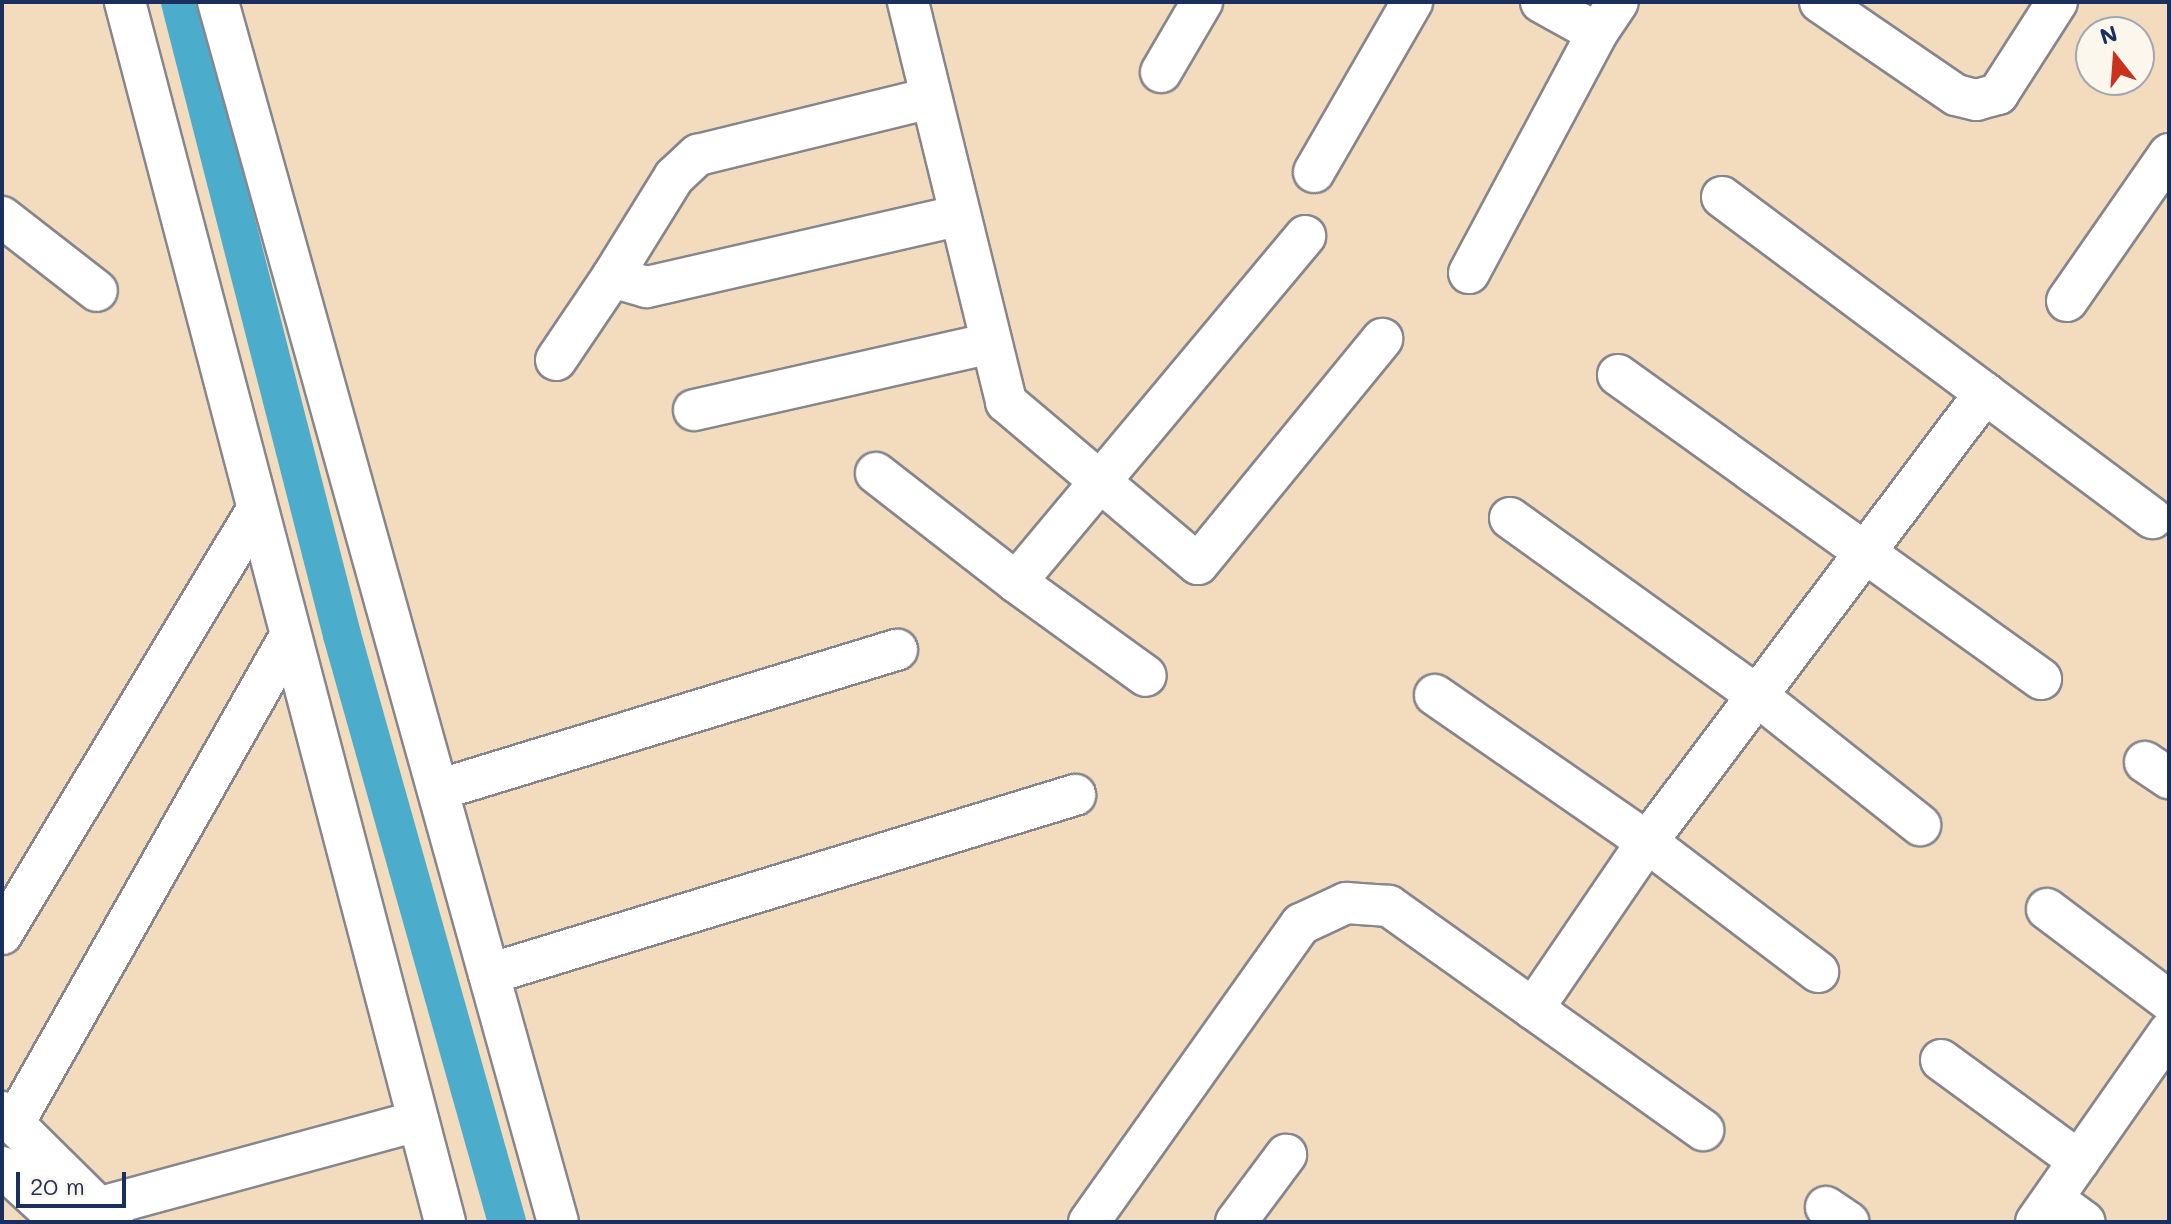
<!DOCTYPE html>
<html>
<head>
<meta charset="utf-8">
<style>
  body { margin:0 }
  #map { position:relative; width:2171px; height:1224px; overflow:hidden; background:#f2dcbd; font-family:Mali,sans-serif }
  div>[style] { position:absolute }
  .canal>* { height:38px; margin:-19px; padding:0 19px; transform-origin:19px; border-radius:19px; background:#4badcb }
  .roads { filter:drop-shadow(2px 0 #86868e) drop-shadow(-2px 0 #86868e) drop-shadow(0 2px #86868e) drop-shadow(0 -2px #86868e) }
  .minor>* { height:40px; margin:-20px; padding:0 20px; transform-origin:20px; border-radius:20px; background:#fff }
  span { translate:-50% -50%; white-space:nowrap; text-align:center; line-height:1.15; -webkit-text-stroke:7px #fbf7ec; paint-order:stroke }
  .frame { position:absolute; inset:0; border:4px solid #1b2f5e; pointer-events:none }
  .north { position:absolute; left:2075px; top:16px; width:80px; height:80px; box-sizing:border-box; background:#fbf7ec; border:2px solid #a1a7b3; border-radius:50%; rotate:343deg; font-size:22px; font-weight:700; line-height:32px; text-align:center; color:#1b2f5e }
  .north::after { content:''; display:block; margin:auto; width:28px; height:36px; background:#c8321e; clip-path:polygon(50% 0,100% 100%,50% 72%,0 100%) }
  .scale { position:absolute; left:16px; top:1172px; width:110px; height:36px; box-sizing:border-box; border:4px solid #1b2f5e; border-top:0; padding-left:10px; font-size:24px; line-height:28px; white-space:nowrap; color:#1b2f5e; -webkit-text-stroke:6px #fbf7ec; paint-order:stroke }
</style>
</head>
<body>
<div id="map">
  <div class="canal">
    <i style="left:180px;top:2px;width:653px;rotate:75.64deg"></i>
    <i style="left:342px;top:635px;width:610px;rotate:74.3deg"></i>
  </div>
  <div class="roads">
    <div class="minor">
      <i style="left:125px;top:2px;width:1261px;rotate:75.3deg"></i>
      <i style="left:218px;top:2px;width:1266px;rotate:74.43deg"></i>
      <i style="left:908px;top:2px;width:412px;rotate:76.2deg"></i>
      <i style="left:1006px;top:402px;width:251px;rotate:40.2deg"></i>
      <i style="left:1198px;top:564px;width:291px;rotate:-50.7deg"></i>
      <i style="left:1541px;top:2px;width:64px;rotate:29deg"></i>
      <i style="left:1597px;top:33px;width:37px;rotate:-56deg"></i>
      <i style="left:1820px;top:2px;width:165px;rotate:34.4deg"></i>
      <i style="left:1956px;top:95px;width:21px;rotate:14deg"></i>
      <i style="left:1976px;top:100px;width:23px;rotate:-15deg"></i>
      <i style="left:1998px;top:94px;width:109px;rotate:-57.3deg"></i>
      <i style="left:1161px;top:72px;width:81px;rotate:-59.6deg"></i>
      <i style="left:1314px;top:172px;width:196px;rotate:-60deg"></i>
      <i style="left:1722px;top:197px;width:537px;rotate:36.74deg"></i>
      <i style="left:2px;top:217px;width:120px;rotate:37.9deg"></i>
      <i style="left:1469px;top:273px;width:272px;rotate:-61.9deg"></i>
      <i style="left:612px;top:277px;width:118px;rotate:-58.2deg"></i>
      <i style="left:674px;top:177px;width:33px;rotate:-43deg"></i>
      <i style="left:698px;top:155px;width:239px;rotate:-13.8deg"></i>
      <i style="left:2067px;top:301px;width:179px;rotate:-55.2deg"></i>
      <i style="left:556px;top:360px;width:100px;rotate:-56deg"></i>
      <i style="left:612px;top:277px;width:36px;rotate:16deg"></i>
      <i style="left:647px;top:287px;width:317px;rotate:-12.9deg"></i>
      <i style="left:1618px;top:375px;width:521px;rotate:35.7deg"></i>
      <i style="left:694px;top:410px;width:301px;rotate:-12.7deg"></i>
      <i style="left:876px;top:473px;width:177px;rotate:37.9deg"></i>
      <i style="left:1016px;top:582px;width:451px;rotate:-50.1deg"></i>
      <i style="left:1510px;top:518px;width:307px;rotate:35.7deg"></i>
      <i style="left:1759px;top:697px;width:206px;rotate:38.5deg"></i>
      <i style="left:1016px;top:582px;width:160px;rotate:35.9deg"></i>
      <i style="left:1435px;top:695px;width:258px;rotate:34.7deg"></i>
      <i style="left:1647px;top:842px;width:215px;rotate:37.2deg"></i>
      <i style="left:2145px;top:762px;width:29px;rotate:34deg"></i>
      <i style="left:438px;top:790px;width:480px;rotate:-17deg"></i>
      <i style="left:2047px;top:909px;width:153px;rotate:37deg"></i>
      <i style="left:2px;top:934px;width:493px;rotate:-59deg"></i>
      <i style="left:489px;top:974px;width:613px;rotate:-16.99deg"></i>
      <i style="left:1533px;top:1009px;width:202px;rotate:-55.7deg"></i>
      <i style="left:1647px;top:842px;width:562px;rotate:-53.03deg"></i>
      <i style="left:1941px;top:1060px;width:171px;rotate:36.2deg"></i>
      <i style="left:2px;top:1112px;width:156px;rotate:44.7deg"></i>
      <i style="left:14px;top:1123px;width:558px;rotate:-60.45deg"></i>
      <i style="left:2px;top:1167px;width:81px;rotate:42.5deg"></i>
      <i style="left:2053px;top:1199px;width:39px;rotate:36deg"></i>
      <i style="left:1826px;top:1207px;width:27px;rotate:34deg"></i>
      <i style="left:97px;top:1208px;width:333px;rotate:-15.2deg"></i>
      <i style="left:1089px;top:1222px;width:366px;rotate:-54.6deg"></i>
      <i style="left:1301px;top:924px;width:50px;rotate:-25deg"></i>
      <i style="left:1346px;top:903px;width:43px;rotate:4deg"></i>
      <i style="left:1389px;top:906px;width:386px;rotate:35.5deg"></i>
      <i style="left:1236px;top:1222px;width:84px;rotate:-53.3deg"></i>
      <i style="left:2036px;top:1222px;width:232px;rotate:-55deg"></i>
    </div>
  </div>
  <div class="frame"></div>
  <div class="north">N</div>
  <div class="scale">20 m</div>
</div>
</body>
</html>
